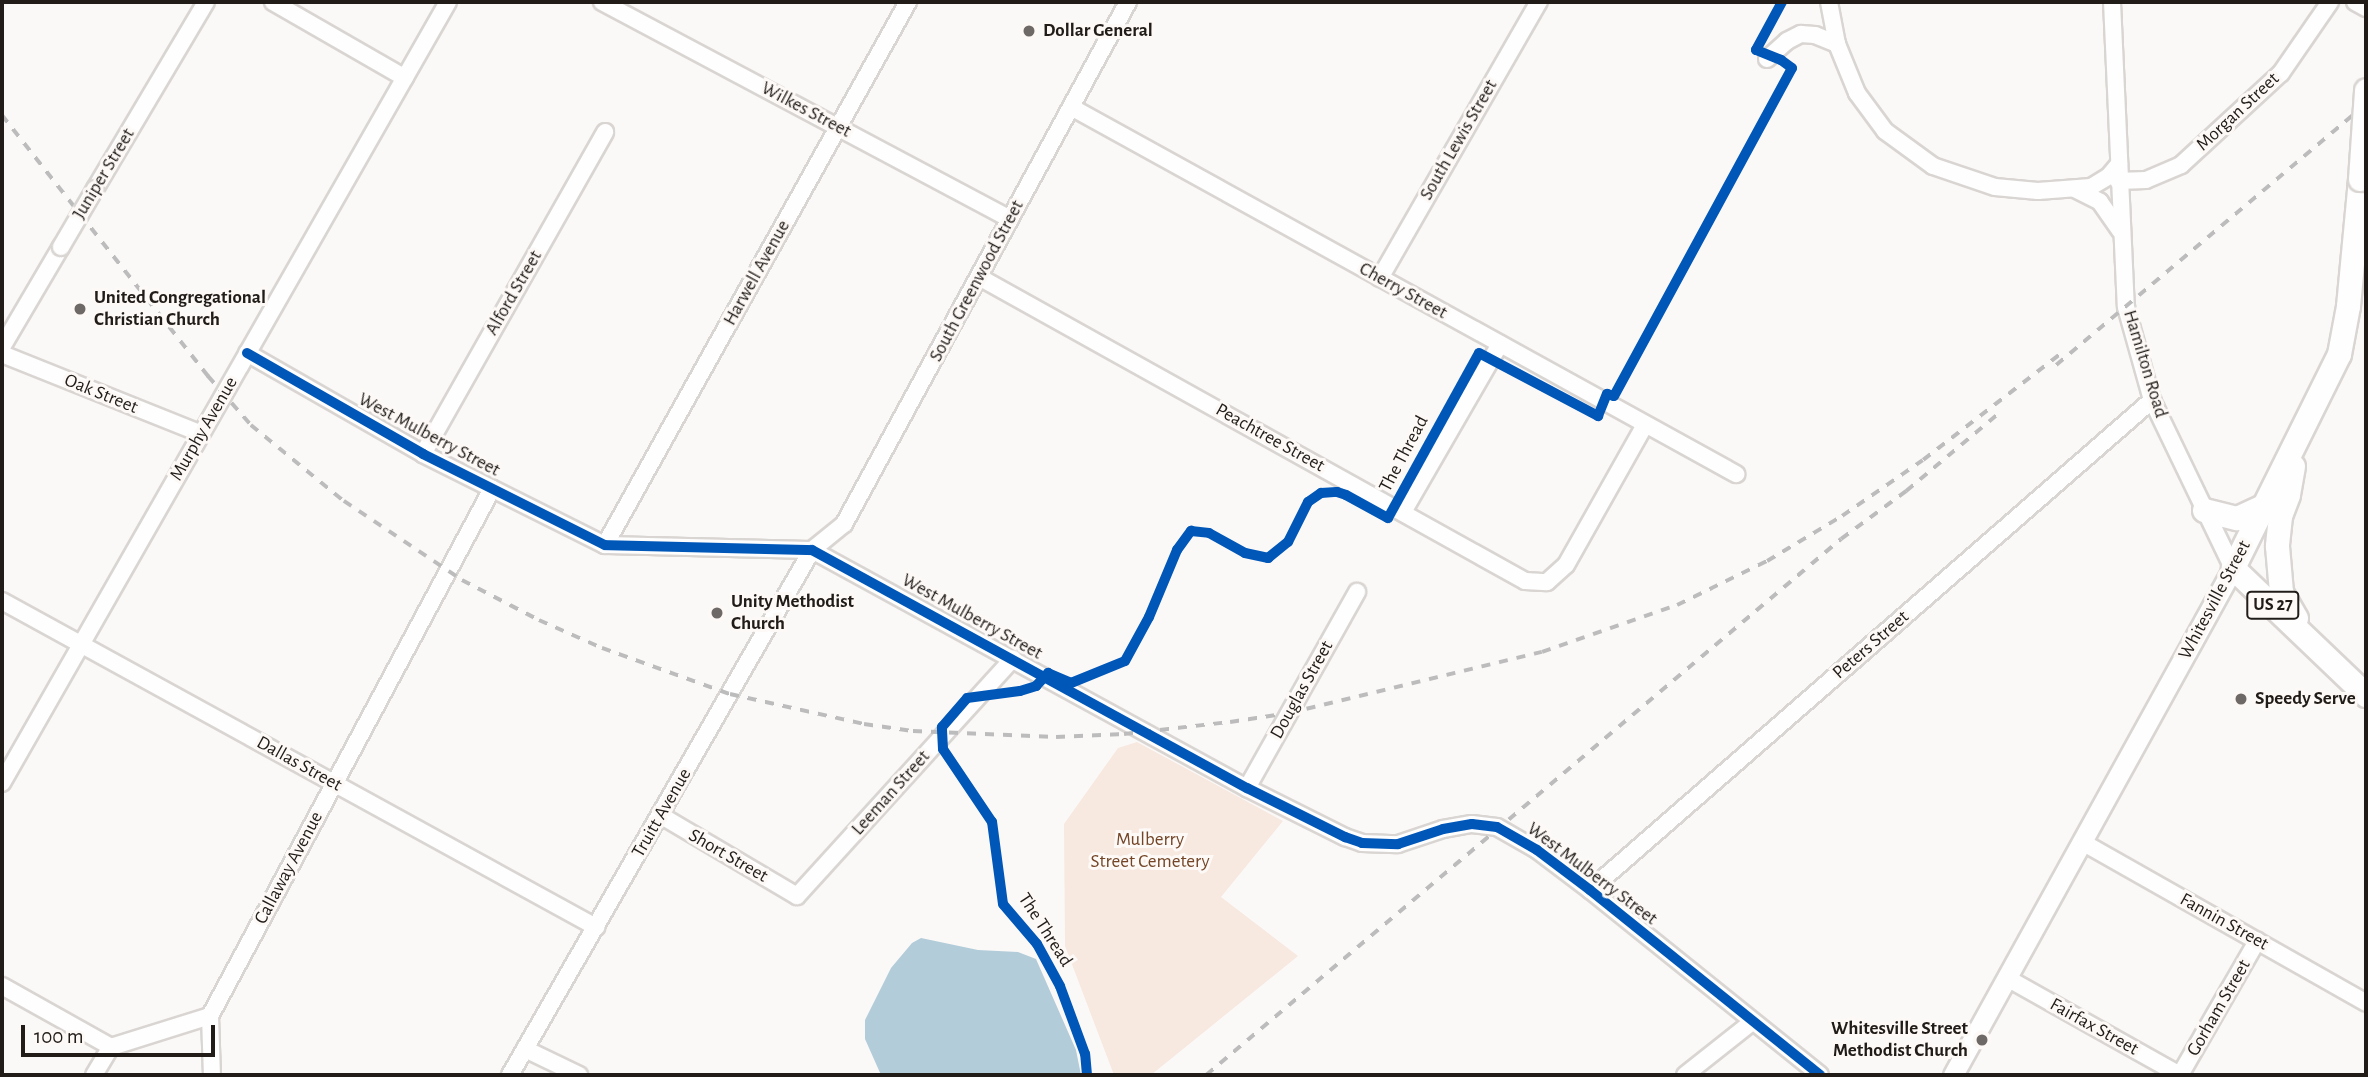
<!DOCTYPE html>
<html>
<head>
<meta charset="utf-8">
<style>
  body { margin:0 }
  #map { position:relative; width:2368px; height:1077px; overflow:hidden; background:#fbf9f8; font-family:"Alegreya Sans",sans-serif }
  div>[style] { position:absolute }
  .green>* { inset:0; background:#f7e8e0 }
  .water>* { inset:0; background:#b3ccd9 }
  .roads { filter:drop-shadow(2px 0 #d9d5d2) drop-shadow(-2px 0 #d9d5d2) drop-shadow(0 2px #d9d5d2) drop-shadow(0 -2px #d9d5d2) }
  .minor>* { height:16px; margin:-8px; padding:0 8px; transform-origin:8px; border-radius:8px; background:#fefefe }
  .major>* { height:19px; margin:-9.5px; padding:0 9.5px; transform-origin:9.5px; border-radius:9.5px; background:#fefefe }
  .highway>* { height:23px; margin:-11.5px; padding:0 11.5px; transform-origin:11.5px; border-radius:11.5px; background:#fefefe }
  .rail>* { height:3.5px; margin-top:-1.75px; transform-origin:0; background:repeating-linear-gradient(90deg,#bdbcbc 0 9px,transparent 0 18px) }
  .bridges { filter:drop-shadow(2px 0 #d9d5d2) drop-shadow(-2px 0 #d9d5d2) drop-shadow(0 2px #d9d5d2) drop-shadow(0 -2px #d9d5d2) }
  .minor-bridge>* { height:16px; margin:-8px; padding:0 8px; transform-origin:8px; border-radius:8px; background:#fefefe }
  .highway-bridge>* { height:23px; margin:-11.5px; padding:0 11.5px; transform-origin:11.5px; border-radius:11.5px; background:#fefefe }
  .cycleway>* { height:10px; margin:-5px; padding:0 5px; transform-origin:5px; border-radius:5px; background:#0057b8 }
  .dots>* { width:19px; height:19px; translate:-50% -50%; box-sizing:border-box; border:4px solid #fcf9f7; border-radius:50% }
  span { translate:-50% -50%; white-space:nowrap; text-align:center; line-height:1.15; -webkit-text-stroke:6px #fcf9f7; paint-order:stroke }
  .shield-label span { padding:2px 5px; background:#fcf9f7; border:2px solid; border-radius:5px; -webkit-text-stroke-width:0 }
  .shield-label { font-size:18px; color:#221c18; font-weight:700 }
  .poi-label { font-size:19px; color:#221c18; font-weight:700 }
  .left { translate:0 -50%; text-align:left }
  .right { translate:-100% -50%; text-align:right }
  .street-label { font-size:19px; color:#221c18 }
  .park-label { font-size:19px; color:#734425 }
  .frame { position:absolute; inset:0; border:4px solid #221c18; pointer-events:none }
  .scale { position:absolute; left:21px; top:1025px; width:194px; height:32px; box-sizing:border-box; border:4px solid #221c18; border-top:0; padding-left:9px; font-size:21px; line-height:24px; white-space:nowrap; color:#221c18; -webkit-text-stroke:5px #fcf9f7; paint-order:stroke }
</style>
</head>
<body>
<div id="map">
  <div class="green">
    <i style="clip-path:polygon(1137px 742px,1283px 821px,1221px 897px,1298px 956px,1151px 1075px,1114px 1075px,1065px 946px,1064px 824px,1118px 748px)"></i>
  </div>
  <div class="water">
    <i style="clip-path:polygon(921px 938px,978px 950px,1018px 952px,1036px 959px,1076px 1050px,1081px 1075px,881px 1075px,865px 1039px,865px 1020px,891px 968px,912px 943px)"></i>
  </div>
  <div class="roads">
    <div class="minor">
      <i style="left:273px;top:2px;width:152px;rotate:29.9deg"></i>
      <i style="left:602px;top:2px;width:462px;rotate:28deg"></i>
      <i style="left:1829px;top:2px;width:43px;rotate:79.2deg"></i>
      <i style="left:1837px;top:44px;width:53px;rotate:67.8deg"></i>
      <i style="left:1857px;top:93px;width:47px;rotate:53.6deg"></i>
      <i style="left:1885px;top:131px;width:59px;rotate:36.1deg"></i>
      <i style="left:1933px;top:166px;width:65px;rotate:18.7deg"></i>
      <i style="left:1995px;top:187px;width:43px;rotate:5.3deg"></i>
      <i style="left:2038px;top:191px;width:53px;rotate:-4.3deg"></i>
      <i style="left:2091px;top:187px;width:21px;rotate:-31deg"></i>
      <i style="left:2109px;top:176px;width:16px;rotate:-50deg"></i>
      <i style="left:2112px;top:2px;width:305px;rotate:87.4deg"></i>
      <i style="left:2126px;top:307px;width:97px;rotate:74.4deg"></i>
      <i style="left:2152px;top:400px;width:187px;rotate:64.3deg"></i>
      <i style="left:2355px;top:2px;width:13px;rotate:29deg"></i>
      <i style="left:1767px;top:59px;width:27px;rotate:-42deg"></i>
      <i style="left:1787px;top:41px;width:16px;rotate:-27deg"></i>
      <i style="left:1801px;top:34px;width:14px;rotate:4deg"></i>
      <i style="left:1815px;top:35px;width:24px;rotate:22deg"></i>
      <i style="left:1071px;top:107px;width:760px;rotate:28.89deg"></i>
      <i style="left:2118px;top:181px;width:28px;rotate:-2deg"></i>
      <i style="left:2146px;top:180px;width:38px;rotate:-23deg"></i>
      <i style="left:2181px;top:165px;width:136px;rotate:-42.6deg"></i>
      <i style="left:2281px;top:73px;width:86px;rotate:-55.4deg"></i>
      <i style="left:95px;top:189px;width:217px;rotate:-59.3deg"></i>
      <i style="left:2075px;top:189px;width:28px;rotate:27deg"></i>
      <i style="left:2100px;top:202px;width:35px;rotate:55deg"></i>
      <i style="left:979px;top:277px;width:625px;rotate:29.11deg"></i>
      <i style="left:1525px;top:581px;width:22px;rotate:3deg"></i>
      <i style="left:1547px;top:582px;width:25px;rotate:-42deg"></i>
      <i style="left:1566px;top:565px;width:161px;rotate:-60.6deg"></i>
      <i style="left:1380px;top:278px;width:319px;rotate:-60.1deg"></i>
      <i style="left:2px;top:347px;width:116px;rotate:-59.5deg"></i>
      <i style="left:247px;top:353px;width:203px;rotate:29.8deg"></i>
      <i style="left:423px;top:454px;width:203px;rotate:26.6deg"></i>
      <i style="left:605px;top:545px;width:207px;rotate:1.4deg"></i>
      <i style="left:812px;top:550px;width:496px;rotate:28.7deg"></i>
      <i style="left:1247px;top:788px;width:110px;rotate:26.6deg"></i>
      <i style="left:1345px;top:837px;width:18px;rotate:19deg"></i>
      <i style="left:1362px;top:843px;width:36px;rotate:2deg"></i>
      <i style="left:1398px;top:844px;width:47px;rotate:-18.4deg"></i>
      <i style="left:1443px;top:829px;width:29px;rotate:-10deg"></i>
      <i style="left:1472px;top:824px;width:25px;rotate:7deg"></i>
      <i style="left:1497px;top:827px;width:46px;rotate:29.9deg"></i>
      <i style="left:1537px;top:850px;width:66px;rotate:37deg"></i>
      <i style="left:1590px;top:890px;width:295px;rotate:38.8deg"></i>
      <i style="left:2px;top:354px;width:213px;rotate:21.8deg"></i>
      <i style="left:423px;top:454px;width:370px;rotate:-60.5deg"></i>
      <i style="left:1403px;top:512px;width:194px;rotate:-60deg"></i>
      <i style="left:605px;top:545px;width:622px;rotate:-60.84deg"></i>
      <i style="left:2px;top:601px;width:678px;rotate:28.76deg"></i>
      <i style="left:2px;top:783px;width:899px;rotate:-60.27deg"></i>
      <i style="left:1247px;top:788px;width:225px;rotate:-60.7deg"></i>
      <i style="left:660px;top:815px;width:159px;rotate:30.6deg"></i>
      <i style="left:797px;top:896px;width:321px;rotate:-47.7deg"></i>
      <i style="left:2082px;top:842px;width:326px;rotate:29.5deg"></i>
      <i style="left:1590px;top:890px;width:746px;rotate:-41.08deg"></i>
      <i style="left:2007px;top:978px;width:198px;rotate:29.3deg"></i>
      <i style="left:2180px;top:1075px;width:155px;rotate:-60.1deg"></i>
      <i style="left:2px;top:986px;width:125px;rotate:29.2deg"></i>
      <i style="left:210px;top:1016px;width:59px;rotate:88.1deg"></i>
      <i style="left:525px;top:1049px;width:60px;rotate:25.7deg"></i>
      <i style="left:94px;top:1075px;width:33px;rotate:-59deg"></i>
      <i style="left:111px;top:1047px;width:104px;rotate:-17.4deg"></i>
      <i style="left:210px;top:1016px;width:598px;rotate:-61.85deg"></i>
      <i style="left:510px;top:1075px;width:606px;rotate:-60.09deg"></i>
      <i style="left:812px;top:550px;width:41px;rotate:-39.1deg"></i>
      <i style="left:844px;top:524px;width:594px;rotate:-61.45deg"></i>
      <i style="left:1685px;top:1075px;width:85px;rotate:-38.3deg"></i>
    </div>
    <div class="major">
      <i style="left:1953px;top:1075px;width:579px;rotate:-61.09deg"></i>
    </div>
    <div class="highway">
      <i style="left:2360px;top:179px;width:128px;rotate:95.4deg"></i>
      <i style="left:2348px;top:306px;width:49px;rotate:100.6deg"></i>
      <i style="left:2339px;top:354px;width:239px;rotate:116.4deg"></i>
      <i style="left:2233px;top:568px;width:184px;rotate:43.7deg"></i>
      <i style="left:2293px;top:466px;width:29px;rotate:100deg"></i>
      <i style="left:2288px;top:495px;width:22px;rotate:111deg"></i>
      <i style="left:2280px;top:516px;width:30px;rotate:96deg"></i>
      <i style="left:2277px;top:546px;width:46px;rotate:85deg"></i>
      <i style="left:2281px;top:592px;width:30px;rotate:60deg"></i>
      <i style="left:2204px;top:510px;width:34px;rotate:14deg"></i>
      <i style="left:2237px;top:518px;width:31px;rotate:-25deg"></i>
    </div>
  </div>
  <div class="rail">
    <i style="left:2px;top:115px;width:333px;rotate:51.7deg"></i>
    <i style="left:208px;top:376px;width:65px;rotate:48.7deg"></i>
    <i style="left:251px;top:425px;width:120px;rotate:39.3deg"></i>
    <i style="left:344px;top:501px;width:142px;rotate:33.8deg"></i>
    <i style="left:462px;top:580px;width:87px;rotate:27.5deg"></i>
    <i style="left:539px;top:620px;width:69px;rotate:24deg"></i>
    <i style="left:602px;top:648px;width:136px;rotate:19.8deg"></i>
    <i style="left:730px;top:694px;width:137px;rotate:12.6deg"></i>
    <i style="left:864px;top:724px;width:49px;rotate:8.1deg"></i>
    <i style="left:913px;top:731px;width:143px;rotate:2.4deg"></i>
    <i style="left:1056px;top:737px;width:68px;rotate:-2.5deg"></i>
    <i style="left:1124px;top:734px;width:107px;rotate:-6.5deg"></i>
    <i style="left:1230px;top:722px;width:60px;rotate:-8.7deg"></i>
    <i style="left:1289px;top:713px;width:260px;rotate:-13.6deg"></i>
    <i style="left:1542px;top:652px;width:143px;rotate:-19.2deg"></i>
    <i style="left:1677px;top:605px;width:100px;rotate:-26.1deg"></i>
    <i style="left:1767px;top:561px;width:87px;rotate:-31deg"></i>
    <i style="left:1842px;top:516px;width:98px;rotate:-34.7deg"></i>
    <i style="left:1923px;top:460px;width:173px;rotate:-37.7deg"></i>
    <i style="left:2056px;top:365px;width:405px;rotate:-40.1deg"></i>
    <i style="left:1206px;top:1075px;width:831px;rotate:-40.17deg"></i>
    <i style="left:1841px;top:539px;width:81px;rotate:-36.4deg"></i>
    <i style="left:1906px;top:491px;width:121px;rotate:-40deg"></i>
  </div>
  <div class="bridges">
    <div class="minor-bridge">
      <i style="left:61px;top:247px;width:67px;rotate:-59.6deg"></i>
    </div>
    <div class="highway-bridge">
      <i style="left:2360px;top:179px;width:89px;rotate:-86.1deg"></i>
    </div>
  </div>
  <div class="cycleway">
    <i style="left:247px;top:353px;width:203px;rotate:29.8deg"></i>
    <i style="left:423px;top:454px;width:203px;rotate:26.6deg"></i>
    <i style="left:605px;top:545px;width:207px;rotate:1.4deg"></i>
    <i style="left:812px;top:550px;width:496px;rotate:28.7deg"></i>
    <i style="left:1247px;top:788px;width:110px;rotate:26.6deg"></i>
    <i style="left:1345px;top:837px;width:18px;rotate:19deg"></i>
    <i style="left:1362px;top:843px;width:36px;rotate:2deg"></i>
    <i style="left:1398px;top:844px;width:47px;rotate:-18.4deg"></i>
    <i style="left:1443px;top:829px;width:29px;rotate:-10deg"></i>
    <i style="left:1472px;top:824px;width:25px;rotate:7deg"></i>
    <i style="left:1497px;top:827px;width:46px;rotate:29.9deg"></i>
    <i style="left:1537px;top:850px;width:66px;rotate:37deg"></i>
    <i style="left:1590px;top:890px;width:295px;rotate:38.8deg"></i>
    <i style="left:1087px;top:1075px;width:21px;rotate:-95deg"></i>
    <i style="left:1085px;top:1054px;width:72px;rotate:-110.2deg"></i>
    <i style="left:1060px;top:986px;width:48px;rotate:-118.7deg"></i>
    <i style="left:1037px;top:944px;width:52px;rotate:-130.4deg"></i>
    <i style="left:1003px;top:904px;width:83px;rotate:-97.6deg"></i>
    <i style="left:992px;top:822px;width:88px;rotate:-123.9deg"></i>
    <i style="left:943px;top:749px;width:22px;rotate:-93deg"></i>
    <i style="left:942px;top:727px;width:38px;rotate:-49deg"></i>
    <i style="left:967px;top:698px;width:53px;rotate:-7.5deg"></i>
    <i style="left:1020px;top:691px;width:17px;rotate:-17deg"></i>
    <i style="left:1036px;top:686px;width:18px;rotate:-47deg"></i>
    <i style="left:1048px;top:673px;width:25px;rotate:23deg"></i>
    <i style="left:1071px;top:683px;width:58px;rotate:-22.2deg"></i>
    <i style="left:1125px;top:661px;width:50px;rotate:-61.4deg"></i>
    <i style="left:1149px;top:617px;width:73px;rotate:-67.3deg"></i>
    <i style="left:1177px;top:550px;width:24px;rotate:-54deg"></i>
    <i style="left:1191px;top:531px;width:18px;rotate:6deg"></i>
    <i style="left:1209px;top:533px;width:41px;rotate:29.1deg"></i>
    <i style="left:1245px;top:553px;width:24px;rotate:12deg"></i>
    <i style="left:1268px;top:558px;width:26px;rotate:-39deg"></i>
    <i style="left:1288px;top:542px;width:45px;rotate:-63.4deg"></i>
    <i style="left:1308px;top:502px;width:16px;rotate:-35deg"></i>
    <i style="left:1321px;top:493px;width:16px;rotate:-4deg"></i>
    <i style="left:1337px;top:492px;width:9px;rotate:18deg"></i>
    <i style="left:1346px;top:495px;width:48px;rotate:28.7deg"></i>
    <i style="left:1388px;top:518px;width:188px;rotate:-61.1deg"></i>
    <i style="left:1479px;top:353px;width:135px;rotate:27.9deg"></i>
    <i style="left:1598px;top:416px;width:24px;rotate:-68deg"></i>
    <i style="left:1607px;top:394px;width:7px;rotate:16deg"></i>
    <i style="left:1614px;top:396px;width:373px;rotate:-61.5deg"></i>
    <i style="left:1792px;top:68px;width:14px;rotate:-144deg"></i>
    <i style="left:1781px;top:60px;width:27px;rotate:-158deg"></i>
    <i style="left:1756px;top:50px;width:55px;rotate:-61.6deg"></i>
  </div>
  <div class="dots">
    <i style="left:1029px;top:31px;background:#6e6966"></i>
    <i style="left:80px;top:309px;background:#6e6966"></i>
    <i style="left:717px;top:613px;background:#6e6966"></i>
    <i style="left:2241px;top:699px;background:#6e6966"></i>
    <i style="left:1982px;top:1040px;background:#6e6966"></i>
  </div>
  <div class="shield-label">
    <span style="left:2273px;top:605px">US 27</span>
  </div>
  <div class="poi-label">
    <span class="left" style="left:1043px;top:31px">Dollar General</span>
    <span class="left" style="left:94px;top:309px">United Congregational<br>Christian Church</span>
    <span class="left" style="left:731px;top:613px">Unity Methodist<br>Church</span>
    <span class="left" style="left:2255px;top:699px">Speedy Serve</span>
    <span class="right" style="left:1968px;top:1040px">Whitesville Street<br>Methodist Church</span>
  </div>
  <div class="street-label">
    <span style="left:806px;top:110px;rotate:28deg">Wilkes Street</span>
    <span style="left:2238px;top:112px;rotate:-43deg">Morgan Street</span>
    <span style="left:1459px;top:140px;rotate:-60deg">South Lewis Street</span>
    <span style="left:104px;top:174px;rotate:-59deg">Juniper Street</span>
    <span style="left:757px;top:273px;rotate:-61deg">Harwell Avenue</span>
    <span style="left:977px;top:281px;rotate:-62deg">South Greenwood Street</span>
    <span style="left:1403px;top:291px;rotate:29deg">Cherry Street</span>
    <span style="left:514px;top:293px;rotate:-60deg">Alford Street</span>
    <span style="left:2145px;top:364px;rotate:73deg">Hamilton Road</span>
    <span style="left:101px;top:394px;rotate:22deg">Oak Street</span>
    <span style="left:204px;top:429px;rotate:-60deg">Murphy Avenue</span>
    <span style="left:429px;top:435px;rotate:28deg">West Mulberry Street</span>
    <span style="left:1270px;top:438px;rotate:29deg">Peachtree Street</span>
    <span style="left:1404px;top:454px;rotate:-62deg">The Thread</span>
    <span style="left:2215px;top:600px;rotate:-62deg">Whitesville Street</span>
    <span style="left:972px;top:617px;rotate:29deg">West Mulberry Street</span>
    <span style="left:1871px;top:645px;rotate:-41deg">Peters Street</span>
    <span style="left:1302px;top:690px;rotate:-61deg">Douglas Street</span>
    <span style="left:299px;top:764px;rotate:29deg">Dallas Street</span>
    <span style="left:891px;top:793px;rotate:-48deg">Leeman Street</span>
    <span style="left:662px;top:813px;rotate:-60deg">Truitt Avenue</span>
    <span style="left:728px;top:856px;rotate:30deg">Short Street</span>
    <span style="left:289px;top:868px;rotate:-62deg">Callaway Avenue</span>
    <span style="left:1592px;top:874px;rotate:37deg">West Mulberry Street</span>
    <span style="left:2224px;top:922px;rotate:29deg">Fannin Street</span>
    <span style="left:1045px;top:930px;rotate:57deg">The Thread</span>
    <span style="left:2219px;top:1008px;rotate:-60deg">Gorham Street</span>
    <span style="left:2094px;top:1027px;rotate:29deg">Fairfax Street</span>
  </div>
  <div class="park-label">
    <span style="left:1150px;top:851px">Mulberry<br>Street Cemetery</span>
  </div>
  <div class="frame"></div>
  <div class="scale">100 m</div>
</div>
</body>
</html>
